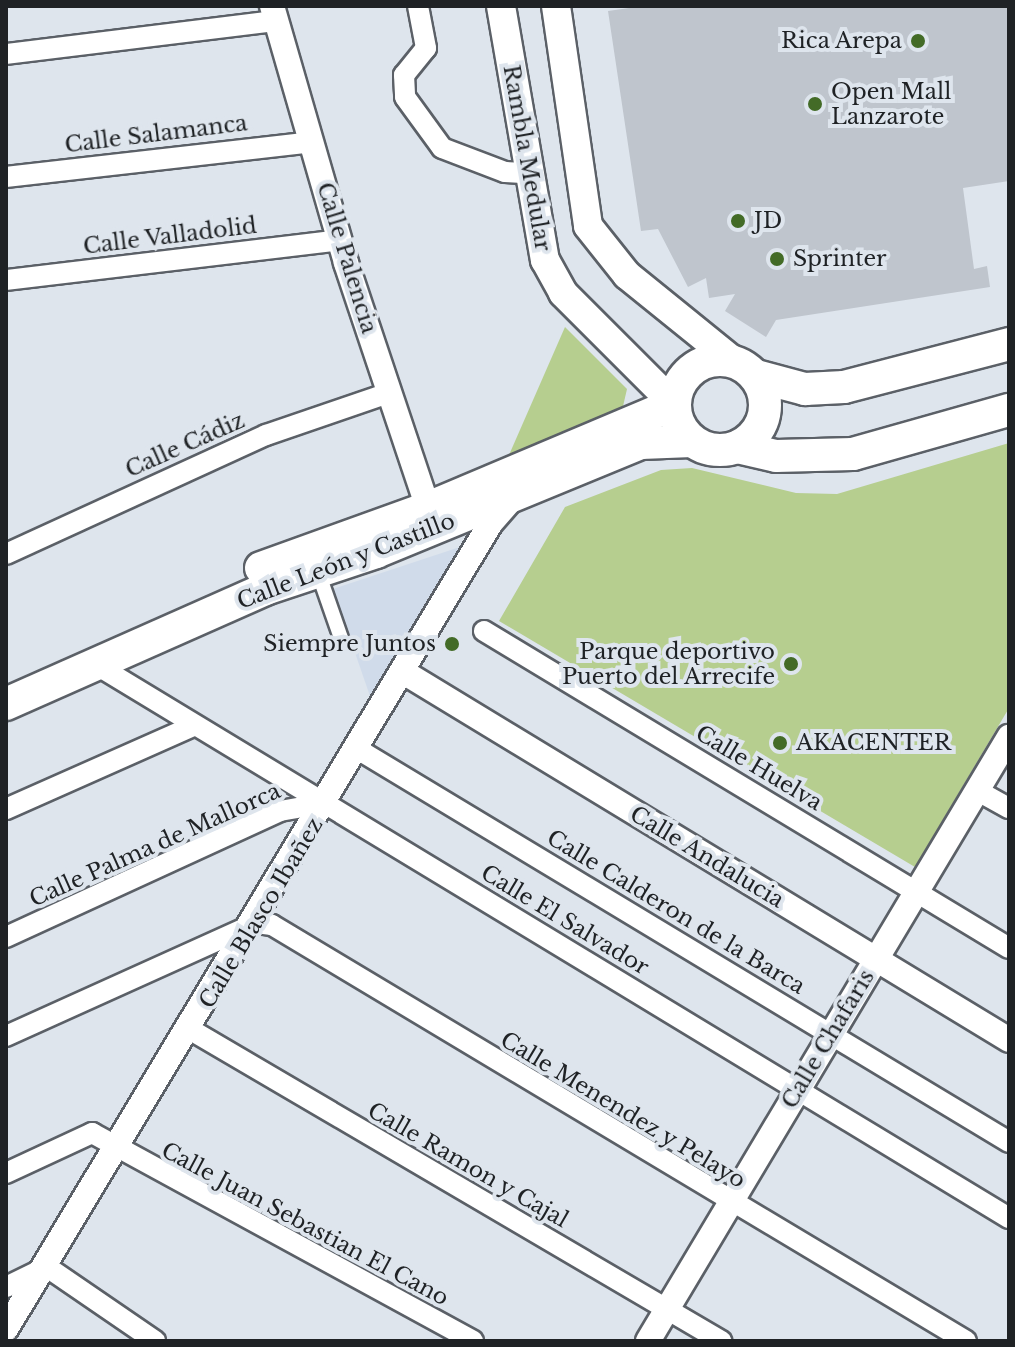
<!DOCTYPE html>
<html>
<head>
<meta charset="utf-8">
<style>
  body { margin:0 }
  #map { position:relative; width:1015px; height:1347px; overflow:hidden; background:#dee5ed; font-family:"Libre Baskerville",serif }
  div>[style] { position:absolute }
  .built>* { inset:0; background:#d0dbea }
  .green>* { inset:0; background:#b6ce8f }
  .building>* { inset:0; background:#bfc5cd }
  .roads { filter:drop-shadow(2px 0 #5b6067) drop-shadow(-2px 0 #5b6067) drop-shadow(0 2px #5b6067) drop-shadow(0 -2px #5b6067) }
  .pedestrian>* { height:14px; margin:-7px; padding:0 7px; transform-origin:7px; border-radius:7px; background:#fff }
  .minor>* { height:20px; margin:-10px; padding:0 10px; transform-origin:10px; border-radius:10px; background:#fff }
  .tertiary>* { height:24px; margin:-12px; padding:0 12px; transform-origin:12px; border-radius:12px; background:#fff }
  .secondary>* { height:28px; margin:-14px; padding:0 14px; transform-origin:14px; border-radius:14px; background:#fff }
  .primary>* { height:32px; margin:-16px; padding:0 16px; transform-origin:16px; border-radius:16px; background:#fff }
  .primary>.ring { margin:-16px; padding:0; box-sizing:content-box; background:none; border:32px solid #fff; border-radius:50% }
  .dots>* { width:22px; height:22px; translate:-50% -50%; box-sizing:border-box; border:4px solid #dee5ed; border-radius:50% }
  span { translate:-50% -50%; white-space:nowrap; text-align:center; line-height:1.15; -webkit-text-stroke:8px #dee5ed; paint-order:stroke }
  .poi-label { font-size:22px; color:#1f2225 }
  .right { translate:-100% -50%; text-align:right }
  .left { translate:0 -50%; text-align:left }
  .street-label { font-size:22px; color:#1f2225 }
  .frame { position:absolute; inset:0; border:8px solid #1f2225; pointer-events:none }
</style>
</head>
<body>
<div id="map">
  <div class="built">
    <i style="clip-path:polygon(466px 545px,371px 699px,333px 589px)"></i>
  </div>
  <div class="green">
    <i style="clip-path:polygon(565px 327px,627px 389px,621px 415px,505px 464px)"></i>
    <i style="clip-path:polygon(1009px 443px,1009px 708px,915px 867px,499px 621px,565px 507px,661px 470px,692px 468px,796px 493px,837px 494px)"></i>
  </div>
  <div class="building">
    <i style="clip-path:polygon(643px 6px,1009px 6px,1009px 181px,963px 188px,974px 269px,987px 266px,990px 287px,776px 320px,766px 337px,725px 311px,735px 294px,709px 298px,706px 278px,688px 287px,658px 229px,641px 231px,608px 11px)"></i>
  </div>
  <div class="roads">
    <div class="pedestrian">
      <i style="left:318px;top:572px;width:70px;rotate:70.8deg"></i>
    </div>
    <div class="minor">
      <i style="left:418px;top:6px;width:43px;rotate:79.2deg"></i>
      <i style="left:426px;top:48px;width:35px;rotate:129deg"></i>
      <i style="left:404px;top:75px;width:22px;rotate:87deg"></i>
      <i style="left:405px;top:97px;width:63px;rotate:54deg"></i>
      <i style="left:442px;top:148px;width:67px;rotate:20.9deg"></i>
      <i style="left:505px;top:172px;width:22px;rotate:3deg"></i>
      <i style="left:6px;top:54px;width:271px;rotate:-7deg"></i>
      <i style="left:6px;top:177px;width:308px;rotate:-6.5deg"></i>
      <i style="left:6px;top:280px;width:336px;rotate:-6.8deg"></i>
      <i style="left:6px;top:554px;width:286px;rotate:-24.6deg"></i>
      <i style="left:266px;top:435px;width:130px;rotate:-18.9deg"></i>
      <i style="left:484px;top:631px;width:613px;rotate:31.12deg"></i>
      <i style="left:95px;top:664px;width:1069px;rotate:31.22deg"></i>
      <i style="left:359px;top:750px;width:759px;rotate:31.09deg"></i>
      <i style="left:978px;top:791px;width:35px;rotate:29deg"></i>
      <i style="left:6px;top:809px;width:205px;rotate:-23.9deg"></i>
      <i style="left:6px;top:937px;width:302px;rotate:-24.7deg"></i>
      <i style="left:280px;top:811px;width:47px;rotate:-9.9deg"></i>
      <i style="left:191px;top:1030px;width:615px;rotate:30.4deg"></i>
      <i style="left:6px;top:1036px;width:274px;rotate:-24.3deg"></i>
      <i style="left:256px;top:923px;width:16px;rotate:7deg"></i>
      <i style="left:272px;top:925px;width:809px;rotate:30.94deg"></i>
      <i style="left:6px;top:1173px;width:95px;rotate:-24.9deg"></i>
      <i style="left:92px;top:1133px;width:434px;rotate:28.6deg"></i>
      <i style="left:6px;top:1287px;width:46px;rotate:-26deg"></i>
      <i style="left:47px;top:1267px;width:131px;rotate:34.4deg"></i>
    </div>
    <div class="tertiary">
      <i style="left:272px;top:6px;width:267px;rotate:73.9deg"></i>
      <i style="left:346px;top:263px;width:258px;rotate:71.5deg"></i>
      <i style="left:405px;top:673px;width:707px;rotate:31.28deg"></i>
      <i style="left:6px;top:1329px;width:939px;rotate:-58.98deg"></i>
      <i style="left:490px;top:524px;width:33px;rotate:-49deg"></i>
      <i style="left:648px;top:1341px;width:704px;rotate:-59.13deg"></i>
    </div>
    <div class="secondary">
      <i style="left:501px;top:6px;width:258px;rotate:80.2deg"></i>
      <i style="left:545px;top:260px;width:38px;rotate:61deg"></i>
      <i style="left:563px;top:293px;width:157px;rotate:45deg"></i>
      <i style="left:556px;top:6px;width:222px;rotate:81.7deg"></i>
      <i style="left:588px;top:226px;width:63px;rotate:51.5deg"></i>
      <i style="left:627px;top:275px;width:135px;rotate:39deg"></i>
    </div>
    <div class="primary">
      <i class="ring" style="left:675px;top:360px;width:58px;height:58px"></i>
      <i style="left:756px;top:376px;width:51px;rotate:14.9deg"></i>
      <i style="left:805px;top:389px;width:39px;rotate:-3deg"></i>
      <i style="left:844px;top:387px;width:171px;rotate:-14.6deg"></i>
      <i style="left:737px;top:447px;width:40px;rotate:13deg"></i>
      <i style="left:776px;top:456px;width:77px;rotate:-1.5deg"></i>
      <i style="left:853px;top:454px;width:162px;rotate:-15.8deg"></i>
      <i style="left:261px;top:568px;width:177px;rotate:-19.8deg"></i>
      <i style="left:428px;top:508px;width:267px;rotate:-22.9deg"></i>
      <i style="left:6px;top:704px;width:283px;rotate:-23.9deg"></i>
      <i style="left:265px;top:589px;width:117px;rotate:-18.4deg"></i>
      <i style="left:376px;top:552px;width:287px;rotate:-22.4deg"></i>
      <i style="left:641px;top:443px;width:51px;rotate:-2.2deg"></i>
    </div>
  </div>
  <div class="dots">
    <i style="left:918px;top:41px;background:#436b27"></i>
    <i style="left:815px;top:104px;background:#436b27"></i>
    <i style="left:738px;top:221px;background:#436b27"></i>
    <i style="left:777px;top:259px;background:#436b27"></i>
    <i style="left:452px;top:644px;background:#436b27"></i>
    <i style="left:791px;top:664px;background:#436b27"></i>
    <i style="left:780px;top:743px;background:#436b27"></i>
  </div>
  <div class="poi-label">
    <span class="right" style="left:902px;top:41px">Rica Arepa</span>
    <span class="left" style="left:831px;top:104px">Open Mall<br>Lanzarote</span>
    <span class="left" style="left:754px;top:221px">JD</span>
    <span class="left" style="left:793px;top:259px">Sprinter</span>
    <span class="right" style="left:436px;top:644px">Siempre Juntos</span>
    <span class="right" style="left:775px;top:664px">Parque deportivo<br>Puerto del Arrecife</span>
    <span class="left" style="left:796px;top:743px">AKACENTER</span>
  </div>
  <div class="street-label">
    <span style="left:156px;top:134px;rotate:-7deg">Calle Salamanca</span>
    <span style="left:527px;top:158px;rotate:80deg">Rambla Medular</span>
    <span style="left:170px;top:236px;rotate:-7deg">Calle Valladolid</span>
    <span style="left:347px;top:258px;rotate:73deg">Calle Palencia</span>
    <span style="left:185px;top:445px;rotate:-24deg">Calle Cádiz</span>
    <span style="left:346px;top:561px;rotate:-21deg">Calle León y Castillo</span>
    <span style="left:759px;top:768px;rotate:31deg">Calle Huelva</span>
    <span style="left:155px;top:845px;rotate:-24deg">Calle Palma de Mallorca</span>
    <span style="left:707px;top:857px;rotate:31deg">Calle Andalucia</span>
    <span style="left:676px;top:912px;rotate:31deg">Calle Calderon de la Barca</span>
    <span style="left:261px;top:913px;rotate:-59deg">Calle Blasco Ibañez</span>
    <span style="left:565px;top:920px;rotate:31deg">Calle El Salvador</span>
    <span style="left:828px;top:1039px;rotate:-59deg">Calle Chafaris</span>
    <span style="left:623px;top:1110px;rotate:31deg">Calle Menendez y Pelayo</span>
    <span style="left:468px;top:1165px;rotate:30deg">Calle Ramon y Cajal</span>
    <span style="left:305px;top:1224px;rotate:28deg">Calle Juan Sebastian El Cano</span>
  </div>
  <div class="frame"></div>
</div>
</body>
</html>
